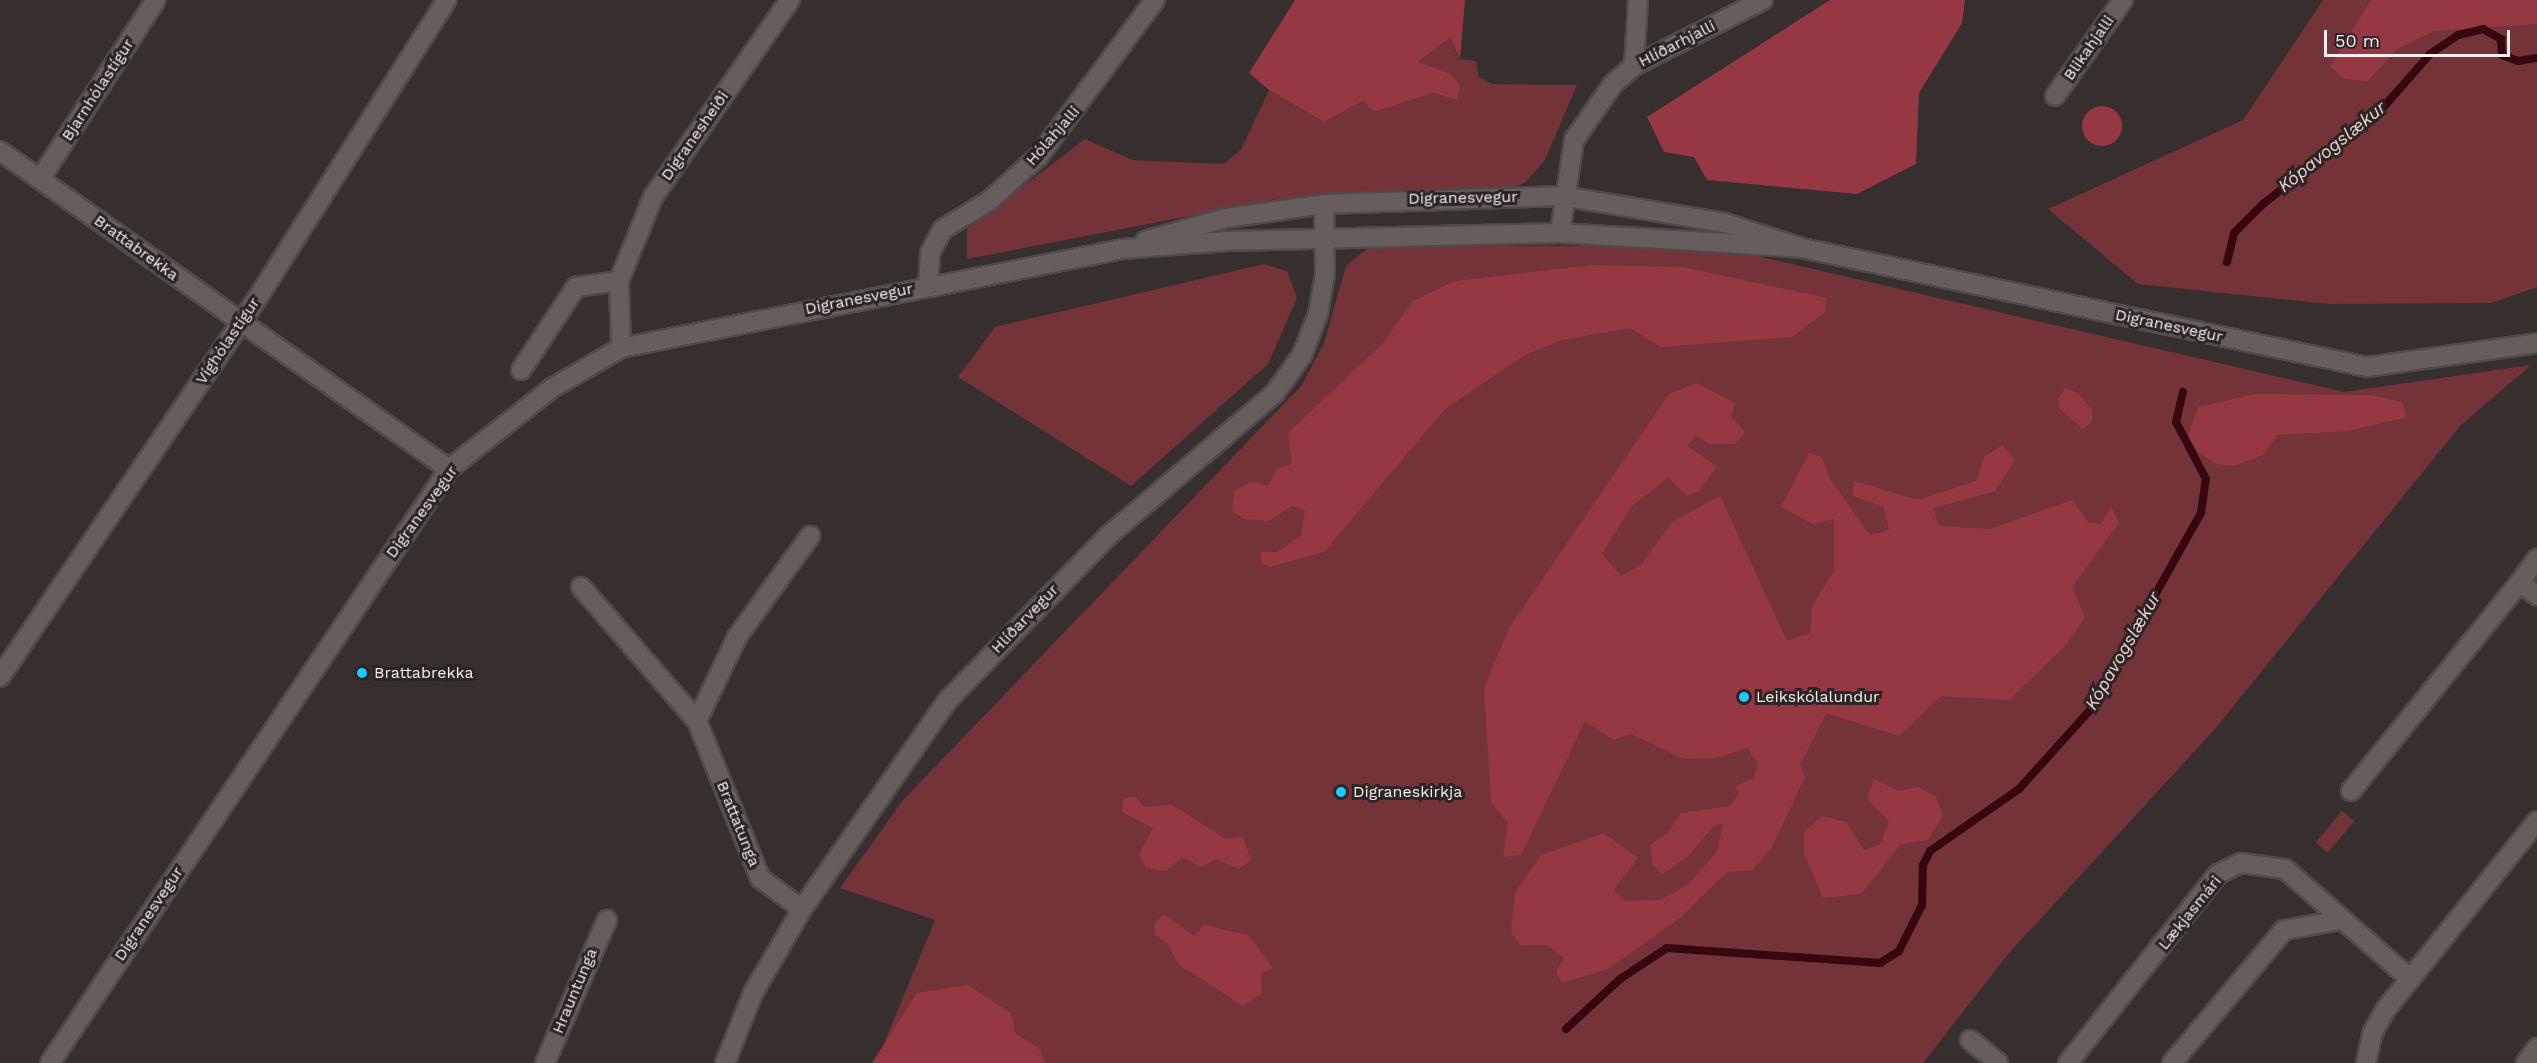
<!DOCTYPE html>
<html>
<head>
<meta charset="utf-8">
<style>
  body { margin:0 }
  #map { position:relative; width:2537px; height:1063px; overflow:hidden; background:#372e2e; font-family:"Work Sans",sans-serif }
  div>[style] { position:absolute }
  .green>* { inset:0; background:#743239; transform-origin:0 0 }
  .forest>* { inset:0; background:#953844 }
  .round { border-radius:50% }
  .stream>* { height:8px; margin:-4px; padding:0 4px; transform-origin:4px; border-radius:4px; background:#370710 }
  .roads { filter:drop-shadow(2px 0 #514a4a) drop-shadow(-2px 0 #514a4a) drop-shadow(0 2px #514a4a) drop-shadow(0 -2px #514a4a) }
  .minor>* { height:18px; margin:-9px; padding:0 9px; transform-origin:9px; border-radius:9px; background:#675d5d }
  .tertiary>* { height:18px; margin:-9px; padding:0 9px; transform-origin:9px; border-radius:9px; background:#675d5d }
  .dots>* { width:16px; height:16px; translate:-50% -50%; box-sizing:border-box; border:3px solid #2d2424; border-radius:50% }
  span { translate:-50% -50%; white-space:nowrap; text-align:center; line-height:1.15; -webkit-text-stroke:6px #2d2424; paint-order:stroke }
  .street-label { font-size:16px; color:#f3eded }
  .poi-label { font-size:16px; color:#f3eded }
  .left { translate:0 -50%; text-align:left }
  .water-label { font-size:18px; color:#eed2d3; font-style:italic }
  .scale { position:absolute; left:2324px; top:30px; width:186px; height:27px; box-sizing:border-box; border:3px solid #f3eded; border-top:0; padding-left:8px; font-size:18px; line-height:21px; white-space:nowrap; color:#f3eded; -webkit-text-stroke:4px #2d2424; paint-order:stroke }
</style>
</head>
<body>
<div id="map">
  <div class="green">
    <i style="clip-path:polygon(2323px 0,2537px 0,2537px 287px,2491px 303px,2330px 304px,2138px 284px,2048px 209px,2243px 120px)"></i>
    <i style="clip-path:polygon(1450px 38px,1459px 59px,1476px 61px,1479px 77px,1492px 84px,1577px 85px,1545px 160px,1525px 183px,1504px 190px,1277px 199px,967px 259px,967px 229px,1085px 139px,1132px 160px,1223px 164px,1241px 150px,1269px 90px,1324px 122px,1363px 101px,1374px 112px,1433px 93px,1457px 100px,1451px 74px,1417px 63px)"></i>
    <i style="clip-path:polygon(1384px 245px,1602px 246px,1757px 256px,2344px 392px,2531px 365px,2460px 426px,2215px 729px,2009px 953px,1923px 1063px,876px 1063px,935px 920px,840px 888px,904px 799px,1302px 385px,1324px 343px,1346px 266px,1368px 248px)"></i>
    <i style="clip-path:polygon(1264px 264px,1287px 271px,1297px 298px,1268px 364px,1131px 486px,958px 377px,995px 327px)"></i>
    <i style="left:2342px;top:811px;width:16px;height:41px;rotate:40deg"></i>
  </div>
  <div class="forest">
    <i style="clip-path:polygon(1295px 0,1465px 0,1460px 59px,1450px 38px,1418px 62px,1451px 74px,1460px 86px,1457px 100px,1433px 93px,1374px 112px,1363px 101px,1324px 122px,1269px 90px,1249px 73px)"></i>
    <i style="clip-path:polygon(1830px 0,1965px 0,1962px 23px,1919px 93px,1916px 164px,1857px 194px,1707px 180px,1694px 157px,1664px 152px,1647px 117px)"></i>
    <i style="clip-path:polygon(2371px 0,2537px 0,2537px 24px,2434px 31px,2397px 49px,2368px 81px,2344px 79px,2330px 66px)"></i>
    <i class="round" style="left:2082px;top:106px;width:40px;height:40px"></i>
    <i style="clip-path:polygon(1593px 265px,1683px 267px,1827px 298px,1825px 312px,1792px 337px,1661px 347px,1630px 328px,1562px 340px,1525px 355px,1445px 409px,1324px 552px,1270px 567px,1261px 563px,1261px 552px,1278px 552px,1301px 535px,1305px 510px,1292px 506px,1269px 521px,1244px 519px,1232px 511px,1234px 491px,1252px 481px,1268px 486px,1276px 469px,1292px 464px,1288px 433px,1383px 343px,1413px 301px,1455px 281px)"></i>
    <i style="clip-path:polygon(1697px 383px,1735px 403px,1731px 416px,1745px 432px,1735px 444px,1710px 444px,1695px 436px,1688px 446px,1717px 467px,1699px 491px,1687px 496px,1668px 478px,1631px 507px,1602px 554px,1621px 576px,1641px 565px,1672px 522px,1720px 496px,1787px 641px,1810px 633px,1812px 606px,1834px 571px,1834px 519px,1812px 524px,1781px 507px,1809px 453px,1822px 457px,1830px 479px,1870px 535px,1889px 530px,1884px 507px,1853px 496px,1854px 481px,1918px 500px,1976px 481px,1984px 457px,2002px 445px,2015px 460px,1995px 491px,1934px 508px,1938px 526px,1990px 529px,2072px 500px,2088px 522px,2101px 524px,2111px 507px,2119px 523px,2072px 587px,2085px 617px,2066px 645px,2009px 700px,1941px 696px,1899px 736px,1826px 713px,1800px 765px,1805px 777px,1772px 847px,1753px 870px,1727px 872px,1680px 918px,1608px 969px,1562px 983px,1556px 972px,1564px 958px,1547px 945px,1521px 945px,1511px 932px,1515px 893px,1541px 855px,1604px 833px,1638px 858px,1614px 890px,1626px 901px,1660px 900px,1687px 885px,1717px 852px,1723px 824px,1715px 825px,1686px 858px,1662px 874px,1653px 866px,1650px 845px,1667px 834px,1681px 813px,1730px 806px,1739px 793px,1735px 786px,1754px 778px,1758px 764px,1747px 748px,1717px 758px,1684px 759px,1631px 734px,1613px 740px,1585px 721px,1521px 855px,1503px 857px,1508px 823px,1491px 802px,1484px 688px,1509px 628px,1669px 394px)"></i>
    <i style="clip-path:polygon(2065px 388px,2078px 393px,2092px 410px,2092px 421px,2083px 429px,2060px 409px,2058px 399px)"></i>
    <i style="clip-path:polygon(2255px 394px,2369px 395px,2402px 402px,2407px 417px,2349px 431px,2277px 435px,2263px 455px,2234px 466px,2216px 464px,2197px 451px,2188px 435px,2198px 407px)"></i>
    <i style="clip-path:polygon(1874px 779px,1899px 791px,1919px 787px,1936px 797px,1943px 816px,1928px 840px,1901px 844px,1861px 894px,1823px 898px,1804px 853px,1804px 832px,1822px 816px,1846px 822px,1864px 850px,1880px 844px,1889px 822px,1867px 798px)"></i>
    <i style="clip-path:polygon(1135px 796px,1144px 807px,1172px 805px,1226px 839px,1243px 837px,1251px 860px,1239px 869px,1216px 859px,1201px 867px,1182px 857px,1166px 871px,1146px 868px,1139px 855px,1153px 828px,1122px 812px,1123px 800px)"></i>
    <i style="clip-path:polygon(1164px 914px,1194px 936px,1204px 925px,1248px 935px,1273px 968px,1261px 973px,1262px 993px,1243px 1006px,1178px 964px,1169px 945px,1155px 934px,1155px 923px)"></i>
    <i style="clip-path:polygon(968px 985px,1011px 1013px,1016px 1034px,1038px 1047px,1045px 1063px,872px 1063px,917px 993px)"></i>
  </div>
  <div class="stream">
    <i style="left:2227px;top:262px;width:30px;rotate:-76deg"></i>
    <i style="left:2234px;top:233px;width:40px;rotate:-45deg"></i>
    <i style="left:2262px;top:205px;width:152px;rotate:-38.6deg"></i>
    <i style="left:2381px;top:110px;width:74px;rotate:-48.8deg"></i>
    <i style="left:2430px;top:54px;width:34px;rotate:-34deg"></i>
    <i style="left:2458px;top:35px;width:26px;rotate:-13deg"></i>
    <i style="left:2483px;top:29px;width:21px;rotate:29deg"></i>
    <i style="left:2501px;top:39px;width:16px;rotate:86deg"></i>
    <i style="left:2502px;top:55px;width:17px;rotate:21deg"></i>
    <i style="left:2518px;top:61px;width:19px;rotate:-9deg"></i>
    <i style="left:1566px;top:1029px;width:74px;rotate:-42.8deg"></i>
    <i style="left:1620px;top:979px;width:56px;rotate:-33.4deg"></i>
    <i style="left:1667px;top:948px;width:214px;rotate:4deg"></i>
    <i style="left:1880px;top:963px;width:22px;rotate:-32deg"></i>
    <i style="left:1899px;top:951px;width:51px;rotate:-63.4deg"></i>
    <i style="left:1922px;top:905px;width:40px;rotate:-88.6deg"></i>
    <i style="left:1923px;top:865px;width:16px;rotate:-63deg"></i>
    <i style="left:1930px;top:851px;width:108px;rotate:-34.9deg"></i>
    <i style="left:2019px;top:789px;width:108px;rotate:-48deg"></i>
    <i style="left:2091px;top:709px;width:225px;rotate:-60.7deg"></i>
    <i style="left:2201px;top:513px;width:34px;rotate:-82deg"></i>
    <i style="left:2206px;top:479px;width:64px;rotate:-117.8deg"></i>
    <i style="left:2176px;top:422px;width:31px;rotate:-77deg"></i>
  </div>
  <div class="roads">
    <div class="minor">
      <i style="left:1634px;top:66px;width:66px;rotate:-86.5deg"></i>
      <i style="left:2055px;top:96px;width:118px;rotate:-54.7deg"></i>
      <i style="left:0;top:151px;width:550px;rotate:35.31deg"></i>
      <i style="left:40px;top:179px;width:213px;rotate:-57.1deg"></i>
      <i style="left:928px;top:285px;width:32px;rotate:-86deg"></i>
      <i style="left:930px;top:253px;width:27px;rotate:-62deg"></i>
      <i style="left:943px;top:229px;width:54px;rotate:-31.3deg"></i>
      <i style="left:989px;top:201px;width:67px;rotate:-42deg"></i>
      <i style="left:1039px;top:156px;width:194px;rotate:-53.4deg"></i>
      <i style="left:621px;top:348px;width:67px;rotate:-91.7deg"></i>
      <i style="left:619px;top:281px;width:91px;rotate:-68deg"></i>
      <i style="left:653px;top:197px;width:240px;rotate:-55.2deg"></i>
      <i style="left:521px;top:370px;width:100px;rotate:-56.5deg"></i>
      <i style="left:576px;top:287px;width:43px;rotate:-7.9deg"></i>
      <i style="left:2520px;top:582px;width:29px;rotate:-54deg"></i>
      <i style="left:581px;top:587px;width:177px;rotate:49.1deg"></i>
      <i style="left:697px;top:721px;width:169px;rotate:68.1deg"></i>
      <i style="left:760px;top:878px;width:52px;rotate:36.4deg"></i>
      <i style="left:0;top:677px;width:453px;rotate:-55.8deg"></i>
      <i style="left:255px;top:302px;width:358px;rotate:-57.6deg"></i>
      <i style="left:697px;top:721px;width:93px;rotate:-64.5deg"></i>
      <i style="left:737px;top:637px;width:125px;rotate:-54.1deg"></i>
      <i style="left:2351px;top:791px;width:269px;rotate:-51deg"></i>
      <i style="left:2520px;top:582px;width:22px;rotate:39deg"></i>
      <i style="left:1970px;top:1040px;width:36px;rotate:39deg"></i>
      <i style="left:545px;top:1063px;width:156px;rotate:-66.6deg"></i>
      <i style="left:2068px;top:1063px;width:241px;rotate:-51.6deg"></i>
      <i style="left:2218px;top:874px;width:25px;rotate:-26deg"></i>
      <i style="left:2241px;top:863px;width:44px;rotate:7.8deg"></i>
      <i style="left:2285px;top:869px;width:167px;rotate:41.3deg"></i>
      <i style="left:2172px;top:1063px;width:174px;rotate:-49.9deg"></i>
      <i style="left:2284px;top:930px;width:59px;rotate:-9.8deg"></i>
      <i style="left:2366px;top:1063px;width:30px;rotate:-78deg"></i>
      <i style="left:2372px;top:1034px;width:29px;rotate:-61deg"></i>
      <i style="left:2386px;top:1009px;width:241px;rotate:-51.2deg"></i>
      <i style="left:2526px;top:1063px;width:19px;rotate:-54deg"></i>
    </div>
    <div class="tertiary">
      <i style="left:1560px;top:233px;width:94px;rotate:-81.4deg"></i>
      <i style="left:1574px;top:140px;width:68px;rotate:-55.1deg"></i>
      <i style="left:1613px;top:84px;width:28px;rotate:-41deg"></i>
      <i style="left:1634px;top:66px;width:145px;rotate:-27.1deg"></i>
      <i style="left:1145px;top:241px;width:84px;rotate:-15.9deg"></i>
      <i style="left:1226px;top:218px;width:99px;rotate:-8.1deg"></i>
      <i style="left:1324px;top:204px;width:238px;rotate:-1.9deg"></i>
      <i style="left:1562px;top:196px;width:165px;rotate:9.4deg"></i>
      <i style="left:1725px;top:223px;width:81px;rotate:18deg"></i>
      <i style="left:1802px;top:248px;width:577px;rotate:11.89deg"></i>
      <i style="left:2367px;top:367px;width:172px;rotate:-8deg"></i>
      <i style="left:50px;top:1063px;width:716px;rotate:-56.11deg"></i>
      <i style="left:449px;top:469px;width:131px;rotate:-38.2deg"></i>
      <i style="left:552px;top:388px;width:80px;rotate:-30.1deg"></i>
      <i style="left:621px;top:348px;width:512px;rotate:-11.16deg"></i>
      <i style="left:1123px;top:249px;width:105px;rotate:-4.4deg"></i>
      <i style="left:1228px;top:241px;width:332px;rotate:-1.4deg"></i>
      <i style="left:1560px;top:233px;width:242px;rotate:3.5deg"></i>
      <i style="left:725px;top:1063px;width:75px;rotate:-68.2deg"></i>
      <i style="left:753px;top:993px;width:97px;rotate:-59.7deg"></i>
      <i style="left:802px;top:909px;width:254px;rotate:-55.1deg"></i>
      <i style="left:947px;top:701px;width:231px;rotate:-45.7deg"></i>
      <i style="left:1108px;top:536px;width:220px;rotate:-40.6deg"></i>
      <i style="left:1275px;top:393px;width:47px;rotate:-54.6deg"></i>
      <i style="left:1302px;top:355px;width:44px;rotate:-68.7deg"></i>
      <i style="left:1318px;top:314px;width:40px;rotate:-80deg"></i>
      <i style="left:1325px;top:275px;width:71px;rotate:-90.8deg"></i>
    </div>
  </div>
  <div class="dots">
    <i style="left:362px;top:673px;background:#1dc9fd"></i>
    <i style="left:1744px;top:697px;background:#1dc9fd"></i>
    <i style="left:1341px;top:792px;background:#1dc9fd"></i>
  </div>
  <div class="street-label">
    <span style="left:1677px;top:44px;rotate:-27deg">Hlíðarhjalli</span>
    <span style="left:2089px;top:48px;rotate:-55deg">Blikahjalli</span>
    <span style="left:98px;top:90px;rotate:-57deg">Bjarnhólastígur</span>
    <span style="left:695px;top:136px;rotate:-55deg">Digranesheiði</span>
    <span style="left:1053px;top:136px;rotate:-49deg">Hólahjalli</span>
    <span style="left:1463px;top:198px;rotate:-1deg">Digranesvegur</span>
    <span style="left:136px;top:248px;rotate:36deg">Brattabrekka</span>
    <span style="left:859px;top:299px;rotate:-11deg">Digranesvegur</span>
    <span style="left:2169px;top:326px;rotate:12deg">Digranesvegur</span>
    <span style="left:228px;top:341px;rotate:-56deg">Víghólastígur</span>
    <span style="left:422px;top:512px;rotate:-54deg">Digranesvegur</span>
    <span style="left:1025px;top:619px;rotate:-46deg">Hlíðarvegur</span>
    <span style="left:738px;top:824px;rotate:68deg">Brattatunga</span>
    <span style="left:2190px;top:913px;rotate:-51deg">Lækjasmári</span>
    <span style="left:149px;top:914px;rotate:-56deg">Digranesvegur</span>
    <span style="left:575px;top:991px;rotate:-67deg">Hrauntunga</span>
  </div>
  <div class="poi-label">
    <span class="left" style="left:374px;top:673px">Brattabrekka</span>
    <span class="left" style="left:1756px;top:697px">Leikskólalundur</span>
    <span class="left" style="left:1353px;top:792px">Digraneskirkja</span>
  </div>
  <div class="water-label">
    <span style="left:2332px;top:147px;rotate:-39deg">Kópavogslækur</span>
    <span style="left:2123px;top:651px;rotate:-60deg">Kópavogslækur</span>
  </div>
  <div class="scale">50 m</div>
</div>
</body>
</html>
